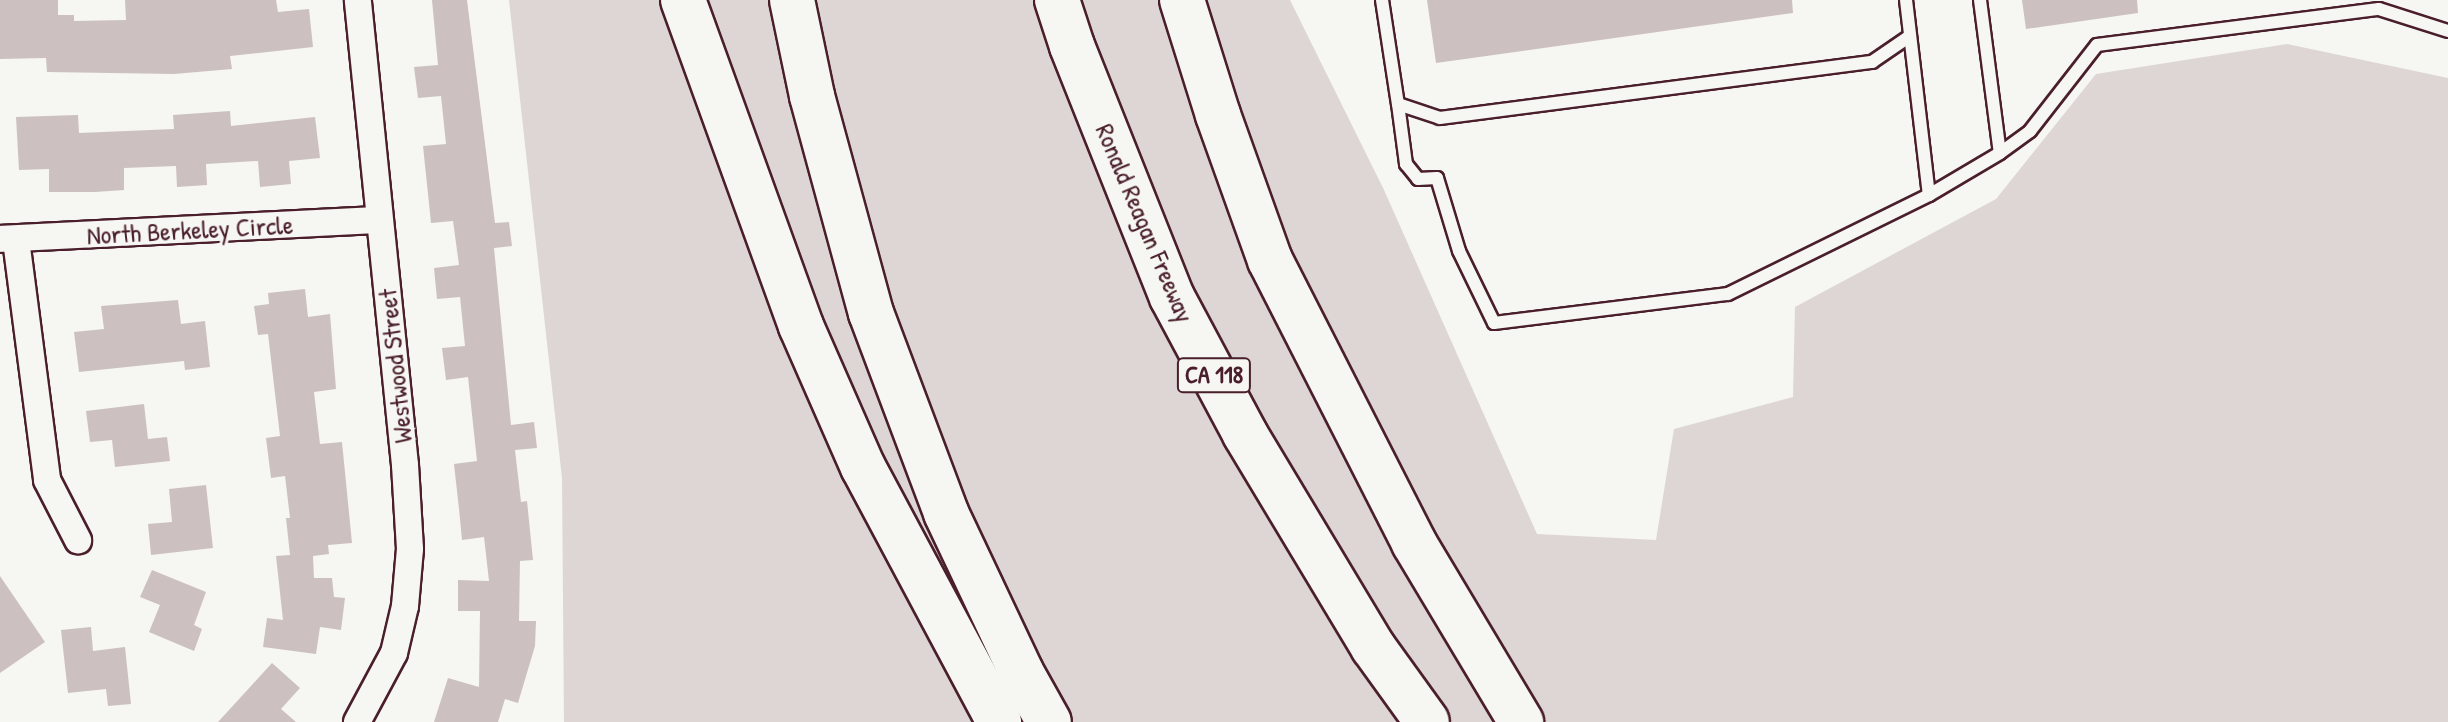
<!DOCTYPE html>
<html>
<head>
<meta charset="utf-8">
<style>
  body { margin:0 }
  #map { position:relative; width:2448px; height:722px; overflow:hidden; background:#f6f6f2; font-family:"Patrick Hand",sans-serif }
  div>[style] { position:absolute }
  .green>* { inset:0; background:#ddd6d5 }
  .building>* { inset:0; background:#ccc1c0 }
  .roads { filter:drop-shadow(2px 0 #4a1f2b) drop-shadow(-2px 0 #4a1f2b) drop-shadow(0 2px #4a1f2b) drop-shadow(0 -2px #4a1f2b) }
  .service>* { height:12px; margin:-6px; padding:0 6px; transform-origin:6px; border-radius:6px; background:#f6f6f2 }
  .minor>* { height:26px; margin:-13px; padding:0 13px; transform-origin:13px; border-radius:13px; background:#f6f6f2 }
  .motorway>* { height:44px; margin:-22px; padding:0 22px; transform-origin:22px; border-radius:22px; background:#f6f6f2 }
  span { translate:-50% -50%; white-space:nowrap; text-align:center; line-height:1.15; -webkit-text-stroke:6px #f6f6f2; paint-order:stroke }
  .shield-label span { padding:2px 6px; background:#f6f6f2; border:2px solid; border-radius:6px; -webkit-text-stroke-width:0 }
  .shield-label { font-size:24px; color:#4a1f2b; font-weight:700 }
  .street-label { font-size:26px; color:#4a1f2b }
</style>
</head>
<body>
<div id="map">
  <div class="green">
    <i style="clip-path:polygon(509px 0,1290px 0,1384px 190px,1537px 534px,1656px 540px,1674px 429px,1793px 397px,1795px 307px,1996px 199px,2096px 74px,2287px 44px,2448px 78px,2448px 722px,564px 722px,562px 478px)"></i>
  </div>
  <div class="building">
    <i style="clip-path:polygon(0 0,58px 0,58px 15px,74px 15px,74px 21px,126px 20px,125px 0,276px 0,278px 12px,309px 9px,313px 47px,230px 56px,232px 69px,174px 74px,47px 72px,46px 58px,0 59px)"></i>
    <i style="clip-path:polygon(432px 0,467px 0,495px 223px,509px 222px,512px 246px,494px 248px,511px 425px,534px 422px,537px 448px,515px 450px,521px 502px,527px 501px,533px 560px,520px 561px,519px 621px,536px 621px,535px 646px,518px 703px,505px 699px,498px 722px,434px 722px,448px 678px,479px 687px,480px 611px,458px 611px,458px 580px,489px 581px,484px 537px,462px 540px,459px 509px,454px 464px,477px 461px,468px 377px,446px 380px,442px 348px,465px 346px,460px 297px,437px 299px,434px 268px,459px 265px,453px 221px,431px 223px,428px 194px,423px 146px,446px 144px,441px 96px,418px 98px,414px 67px,438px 65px)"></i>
    <i style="clip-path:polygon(1427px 0,1792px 0,1793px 13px,1436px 63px)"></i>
    <i style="clip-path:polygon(2022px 0,2137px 0,2138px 13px,2026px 29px)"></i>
    <i style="clip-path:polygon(230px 111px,231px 126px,315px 117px,320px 158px,289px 161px,291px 184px,260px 187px,258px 161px,206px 164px,207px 185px,177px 187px,176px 166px,124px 168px,124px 190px,95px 192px,49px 192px,49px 169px,19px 170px,16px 117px,78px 115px,79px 133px,174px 129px,173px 115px)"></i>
    <i style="clip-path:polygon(305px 289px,308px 317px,330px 314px,336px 389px,314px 392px,320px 444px,342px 442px,352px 543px,328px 545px,329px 554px,313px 556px,314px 578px,332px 578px,334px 597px,345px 598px,341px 630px,320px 627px,316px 654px,263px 647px,267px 618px,283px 620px,276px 556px,290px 555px,286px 518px,290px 518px,285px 476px,271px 478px,266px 438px,280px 436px,268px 334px,258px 335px,254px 306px,269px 304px,268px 293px)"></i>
    <i style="clip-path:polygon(178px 300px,181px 324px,205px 321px,210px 367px,185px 370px,184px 361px,79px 372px,74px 332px,104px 329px,101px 306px)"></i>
    <i style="clip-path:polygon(144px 404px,148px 439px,167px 437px,170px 461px,115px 467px,112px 440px,90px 442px,86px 411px)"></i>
    <i style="clip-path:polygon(206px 485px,213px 548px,151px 555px,148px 524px,172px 522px,169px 489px)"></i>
    <i style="clip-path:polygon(152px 570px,206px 592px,194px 625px,202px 629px,194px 651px,149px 632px,160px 605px,140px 597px)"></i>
    <i style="clip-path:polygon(0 576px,45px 642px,0 673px)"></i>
    <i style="clip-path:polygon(91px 627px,93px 651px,125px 647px,131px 704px,108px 706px,106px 689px,68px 693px,61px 630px)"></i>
    <i style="clip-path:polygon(272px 663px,300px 688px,281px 709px,296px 722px,218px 722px)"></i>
  </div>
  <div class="roads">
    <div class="service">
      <i style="left:1382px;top:0;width:105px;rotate:81.3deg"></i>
      <i style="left:1398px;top:104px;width:44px;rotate:18.4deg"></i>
      <i style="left:1440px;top:118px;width:436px;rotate:-7.4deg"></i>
      <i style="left:1872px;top:62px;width:46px;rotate:-34.4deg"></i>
      <i style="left:1906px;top:0;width:196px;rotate:83.3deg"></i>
      <i style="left:1929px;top:195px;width:82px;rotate:-30.6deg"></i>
      <i style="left:1980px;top:0;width:154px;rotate:82.6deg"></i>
      <i style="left:2000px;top:153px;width:37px;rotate:-36deg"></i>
      <i style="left:2030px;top:131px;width:109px;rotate:-52.1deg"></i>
      <i style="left:2097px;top:45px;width:284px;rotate:-7.3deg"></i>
      <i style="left:2379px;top:9px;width:72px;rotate:17.7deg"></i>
      <i style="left:1398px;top:104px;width:61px;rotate:82.4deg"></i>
      <i style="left:1406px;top:164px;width:19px;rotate:51deg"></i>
      <i style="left:1418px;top:179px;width:19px;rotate:-3deg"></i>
      <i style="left:1437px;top:178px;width:76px;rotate:73.2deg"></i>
      <i style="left:1459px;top:251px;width:80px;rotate:64.1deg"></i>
      <i style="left:1494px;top:323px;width:236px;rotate:-7.1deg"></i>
      <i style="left:1728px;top:294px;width:224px;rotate:-26.2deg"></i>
    </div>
    <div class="minor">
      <i style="left:0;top:239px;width:379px;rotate:-2.9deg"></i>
      <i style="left:16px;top:240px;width:242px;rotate:82.6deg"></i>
      <i style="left:47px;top:480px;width:68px;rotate:62.7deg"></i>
      <i style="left:357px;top:722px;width:78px;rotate:-61.8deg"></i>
      <i style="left:394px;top:653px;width:48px;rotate:-76.8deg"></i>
      <i style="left:405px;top:606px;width:57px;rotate:-85deg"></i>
      <i style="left:410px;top:549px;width:84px;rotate:-93.4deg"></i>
      <i style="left:405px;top:465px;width:467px;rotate:-95.8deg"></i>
    </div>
    <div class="motorway">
      <i style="left:683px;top:0;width:347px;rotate:70.1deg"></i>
      <i style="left:801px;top:326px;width:154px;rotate:66.3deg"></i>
      <i style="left:863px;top:467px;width:289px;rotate:61.9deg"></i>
      <i style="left:792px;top:0;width:98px;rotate:78.2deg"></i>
      <i style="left:812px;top:96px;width:225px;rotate:74.8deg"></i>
      <i style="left:871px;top:313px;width:214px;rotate:69.4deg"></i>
      <i style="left:946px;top:513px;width:176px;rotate:64.7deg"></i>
      <i style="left:1021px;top:672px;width:57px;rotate:60.8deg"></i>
      <i style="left:1057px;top:0;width:48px;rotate:71.9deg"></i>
      <i style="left:1072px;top:46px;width:270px;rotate:68.3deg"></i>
      <i style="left:1172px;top:297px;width:155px;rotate:61.9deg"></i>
      <i style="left:1245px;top:434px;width:249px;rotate:59deg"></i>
      <i style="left:1373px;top:647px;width:92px;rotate:54.2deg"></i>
      <i style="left:1182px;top:0;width:121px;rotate:72.6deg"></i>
      <i style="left:1218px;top:115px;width:154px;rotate:70.3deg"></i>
      <i style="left:1270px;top:260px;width:318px;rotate:63deg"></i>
      <i style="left:1414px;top:543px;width:209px;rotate:59.1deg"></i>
    </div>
  </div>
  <div class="shield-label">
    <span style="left:1214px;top:375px">CA 118</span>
  </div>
  <div class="street-label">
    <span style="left:1145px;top:223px;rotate:67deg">Ronald Reagan Freeway</span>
    <span style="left:190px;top:230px;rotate:-3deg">North Berkeley Circle</span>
    <span style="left:395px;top:366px;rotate:-96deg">Westwood Street</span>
  </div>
</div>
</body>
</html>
